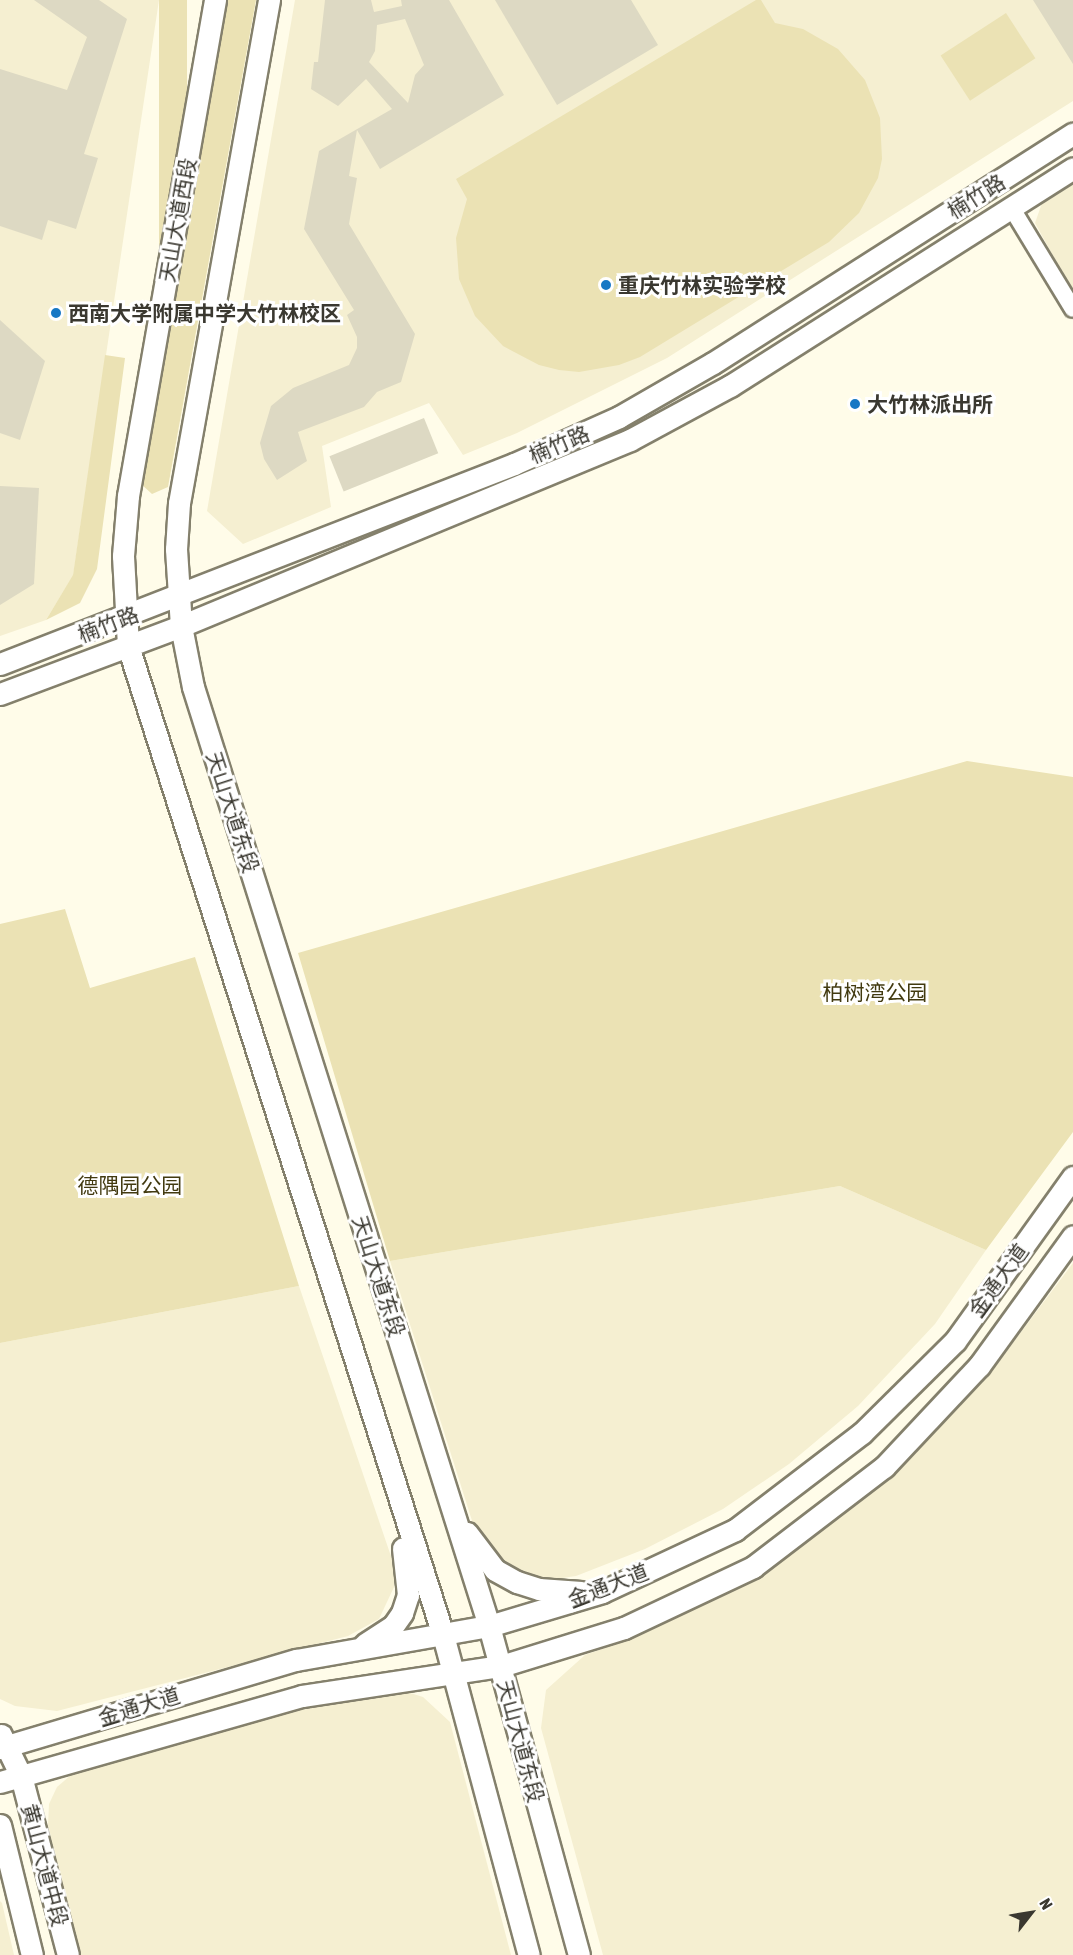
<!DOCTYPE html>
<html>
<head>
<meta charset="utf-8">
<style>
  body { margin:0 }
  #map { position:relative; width:1073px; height:1955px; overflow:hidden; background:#fffce9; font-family:"Asap Condensed","Noto Sans SC",sans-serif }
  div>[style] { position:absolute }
  .built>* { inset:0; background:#f5efd1 }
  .green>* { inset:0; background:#ebe2b4; transform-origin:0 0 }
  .building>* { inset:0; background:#ddd9c3; transform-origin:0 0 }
  .roads { filter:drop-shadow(2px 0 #84806c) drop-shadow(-2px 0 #84806c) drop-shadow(0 2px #84806c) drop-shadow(0 -2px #84806c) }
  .minor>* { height:16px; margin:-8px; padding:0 8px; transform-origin:8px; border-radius:8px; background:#fff }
  .major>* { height:21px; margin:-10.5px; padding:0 10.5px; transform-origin:10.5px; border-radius:10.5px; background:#fff }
  .dots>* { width:16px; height:16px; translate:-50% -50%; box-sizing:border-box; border:3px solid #fff; border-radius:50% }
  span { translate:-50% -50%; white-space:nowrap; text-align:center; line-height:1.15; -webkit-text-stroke:6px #fff; paint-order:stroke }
  .street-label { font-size:21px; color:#3a3830 }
  .poi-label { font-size:21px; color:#3a3830; font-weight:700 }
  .left { translate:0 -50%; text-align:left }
  .park-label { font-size:21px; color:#423a10 }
  .north { position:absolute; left:1001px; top:1883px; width:60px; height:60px; -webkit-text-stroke:4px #fff; paint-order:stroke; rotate:59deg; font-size:16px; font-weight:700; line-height:24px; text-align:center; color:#3a3830 }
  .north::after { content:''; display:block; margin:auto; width:21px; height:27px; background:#3a3830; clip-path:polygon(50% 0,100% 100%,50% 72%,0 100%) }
</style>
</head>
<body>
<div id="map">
  <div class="built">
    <i style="clip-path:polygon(0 0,159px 0,73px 576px,46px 620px,0 636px)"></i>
    <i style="clip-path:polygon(295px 0,1073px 0,1073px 101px,667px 358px,517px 433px,463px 455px,429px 403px,322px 446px,331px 507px,243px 544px,207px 511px)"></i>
    <i style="clip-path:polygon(1073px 184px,1073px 292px,1035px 223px,1042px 203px)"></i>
    <i style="clip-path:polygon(840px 1186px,986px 1250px,935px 1324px,858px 1406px,789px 1464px,723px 1509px,645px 1549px,576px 1576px,548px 1580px,523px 1575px,504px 1564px,474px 1527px,390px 1261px)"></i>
    <i style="clip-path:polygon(1073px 1263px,1073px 1955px,603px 1955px,541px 1728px,546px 1690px,585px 1655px,627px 1640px,760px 1576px,893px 1477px,991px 1372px)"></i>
    <i style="clip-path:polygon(299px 1286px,395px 1568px,394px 1587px,379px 1619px,348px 1636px,57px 1711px,15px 1706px,0 1699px,0 1343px)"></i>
    <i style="clip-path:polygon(404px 1691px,423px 1697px,450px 1722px,511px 1955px,80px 1955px,48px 1826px,49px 1804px,57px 1787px,71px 1775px,91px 1765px,301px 1704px)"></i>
    <i style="clip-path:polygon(0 1901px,2px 1903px,14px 1955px,0 1955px)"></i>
  </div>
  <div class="green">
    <i style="left:159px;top:0;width:28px;height:274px"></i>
    <i style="clip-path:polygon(226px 0,256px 0,168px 487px,152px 494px,141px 484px)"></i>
    <i style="clip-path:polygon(756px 0,761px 0,775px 23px,803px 29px,838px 49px,865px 80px,880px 118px,882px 159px,878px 178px,859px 213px,829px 242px,640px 357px,619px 365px,579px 372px,559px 370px,539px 365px,503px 346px,475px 316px,459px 279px,456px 238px,467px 199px,456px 179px)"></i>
    <i style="left:1006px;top:13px;width:54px;height:78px;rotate:57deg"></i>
    <i style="clip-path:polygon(105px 355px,125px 358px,97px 569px,80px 603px,46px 620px,73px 575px)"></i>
    <i style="clip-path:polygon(967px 761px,1073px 777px,1073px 1132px,986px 1250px,840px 1186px,390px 1261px,298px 953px)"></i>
    <i style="clip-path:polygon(65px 909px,90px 988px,195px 957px,299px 1286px,0 1343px,0 924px)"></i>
  </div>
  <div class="building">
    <i style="clip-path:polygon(34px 0,99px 0,127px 19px,84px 154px,98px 158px,76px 229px,48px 220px,42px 240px,0 226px,0 69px,67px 90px,87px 37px)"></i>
    <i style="clip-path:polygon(evenodd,325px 0,371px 0,374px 12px,402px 6px,401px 0,449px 0,504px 95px,380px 169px,357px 130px,349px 176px,357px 178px,349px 224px,415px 334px,401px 382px,377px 392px,364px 407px,298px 432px,307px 461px,277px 480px,264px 459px,260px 443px,271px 406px,293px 388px,349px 365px,357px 348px,357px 337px,347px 315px,354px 310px,304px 229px,319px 151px,392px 109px,366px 79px,338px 106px,311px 89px,314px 62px,318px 62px,325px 0,405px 19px,424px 65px,415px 75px,408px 103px,369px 62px,375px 51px,377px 25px,405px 19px)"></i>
    <i style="clip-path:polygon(495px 0,631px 0,658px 45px,557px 105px)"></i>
    <i style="clip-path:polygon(1033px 0,1073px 0,1073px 64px)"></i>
    <i style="clip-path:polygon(0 320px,45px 361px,20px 440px,0 433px)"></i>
    <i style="left:424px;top:418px;width:38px;height:102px;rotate:68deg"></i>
    <i style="clip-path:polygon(0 486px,39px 488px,34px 584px,0 605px)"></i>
  </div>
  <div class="roads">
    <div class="minor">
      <i style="left:1011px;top:207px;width:119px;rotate:58.7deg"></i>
    </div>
    <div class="major">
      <i style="left:215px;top:0;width:504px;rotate:99.95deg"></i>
      <i style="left:128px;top:496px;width:60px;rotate:94.8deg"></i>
      <i style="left:123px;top:556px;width:90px;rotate:86.8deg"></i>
      <i style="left:128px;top:646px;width:1038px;rotate:72.33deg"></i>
      <i style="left:443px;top:1635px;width:331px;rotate:75deg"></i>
      <i style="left:269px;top:0;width:511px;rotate:100.14deg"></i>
      <i style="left:179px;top:503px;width:46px;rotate:93.7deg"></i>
      <i style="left:176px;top:549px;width:77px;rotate:86.3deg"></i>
      <i style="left:181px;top:626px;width:62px;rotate:78.9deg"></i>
      <i style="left:193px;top:687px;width:985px;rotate:72.5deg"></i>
      <i style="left:489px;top:1626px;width:341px;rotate:74.7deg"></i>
      <i style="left:0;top:664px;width:552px;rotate:-21.26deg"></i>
      <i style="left:514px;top:464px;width:115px;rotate:-24.1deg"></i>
      <i style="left:619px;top:417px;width:108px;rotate:-29.9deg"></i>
      <i style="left:713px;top:363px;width:427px;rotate:-32.5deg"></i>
      <i style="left:0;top:694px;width:193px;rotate:-20.6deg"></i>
      <i style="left:181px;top:626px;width:486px;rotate:-22.5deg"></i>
      <i style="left:630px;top:440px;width:114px;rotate:-28.4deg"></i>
      <i style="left:730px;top:386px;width:406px;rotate:-32.4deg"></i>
      <i style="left:467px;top:1533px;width:46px;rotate:52.9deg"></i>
      <i style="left:495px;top:1570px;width:25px;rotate:29deg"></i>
      <i style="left:517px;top:1582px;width:23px;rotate:18deg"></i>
      <i style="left:539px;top:1589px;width:42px;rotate:4.1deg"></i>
      <i style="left:365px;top:1644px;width:33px;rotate:-33deg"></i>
      <i style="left:393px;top:1626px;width:16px;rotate:-55deg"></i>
      <i style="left:402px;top:1613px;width:19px;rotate:-72deg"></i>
      <i style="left:408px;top:1595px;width:47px;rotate:-96.1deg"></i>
      <i style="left:1px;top:1735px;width:46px;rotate:64deg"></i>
      <i style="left:21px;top:1776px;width:185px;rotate:75.3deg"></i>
      <i style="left:0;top:1748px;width:309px;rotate:-16.6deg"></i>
      <i style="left:296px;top:1660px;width:196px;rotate:-10deg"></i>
      <i style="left:489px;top:1626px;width:118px;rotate:-16.7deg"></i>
      <i style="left:602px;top:1592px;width:147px;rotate:-25deg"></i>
      <i style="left:735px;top:1530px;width:160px;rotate:-37.4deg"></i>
      <i style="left:862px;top:1433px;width:131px;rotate:-44.7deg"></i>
      <i style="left:955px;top:1341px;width:202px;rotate:-54.3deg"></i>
      <i style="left:0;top:1782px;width:314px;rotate:-15.9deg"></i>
      <i style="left:302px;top:1696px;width:201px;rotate:-8.6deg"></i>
      <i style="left:501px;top:1666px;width:129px;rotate:-17.2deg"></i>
      <i style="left:624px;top:1628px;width:143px;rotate:-25.3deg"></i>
      <i style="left:753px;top:1567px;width:165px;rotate:-37.4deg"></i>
      <i style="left:884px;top:1467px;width:139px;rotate:-46.8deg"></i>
      <i style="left:979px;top:1366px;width:160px;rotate:-54.1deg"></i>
      <i style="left:0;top:1825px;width:134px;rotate:76.2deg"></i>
    </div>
  </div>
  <div class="dots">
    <i style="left:606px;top:285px;background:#1778c4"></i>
    <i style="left:56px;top:313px;background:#1778c4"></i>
    <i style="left:855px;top:404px;background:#1778c4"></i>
  </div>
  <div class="street-label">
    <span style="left:976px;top:196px;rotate:-32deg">楠竹路</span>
    <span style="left:177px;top:220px;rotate:-80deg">天山大道西段</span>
    <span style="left:559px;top:444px;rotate:-23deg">楠竹路</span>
    <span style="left:108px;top:624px;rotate:-21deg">楠竹路</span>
    <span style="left:233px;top:812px;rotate:72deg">天山大道东段</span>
    <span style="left:379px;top:1276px;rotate:72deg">天山大道东段</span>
    <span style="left:998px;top:1280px;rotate:-54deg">金通大道</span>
    <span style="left:608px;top:1585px;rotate:-21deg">金通大道</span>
    <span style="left:139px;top:1706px;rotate:-17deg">金通大道</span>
    <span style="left:521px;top:1741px;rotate:75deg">天山大道东段</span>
    <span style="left:45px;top:1865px;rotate:75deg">黄山大道中段</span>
  </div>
  <div class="poi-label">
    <span class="left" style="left:618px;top:285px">重庆竹林实验学校</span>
    <span class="left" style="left:68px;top:313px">西南大学附属中学大竹林校区</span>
    <span class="left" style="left:867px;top:404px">大竹林派出所</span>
  </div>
  <div class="park-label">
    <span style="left:875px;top:992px">柏树湾公园</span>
    <span style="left:130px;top:1185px">德隅园公园</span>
  </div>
  <div class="north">N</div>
</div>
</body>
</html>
